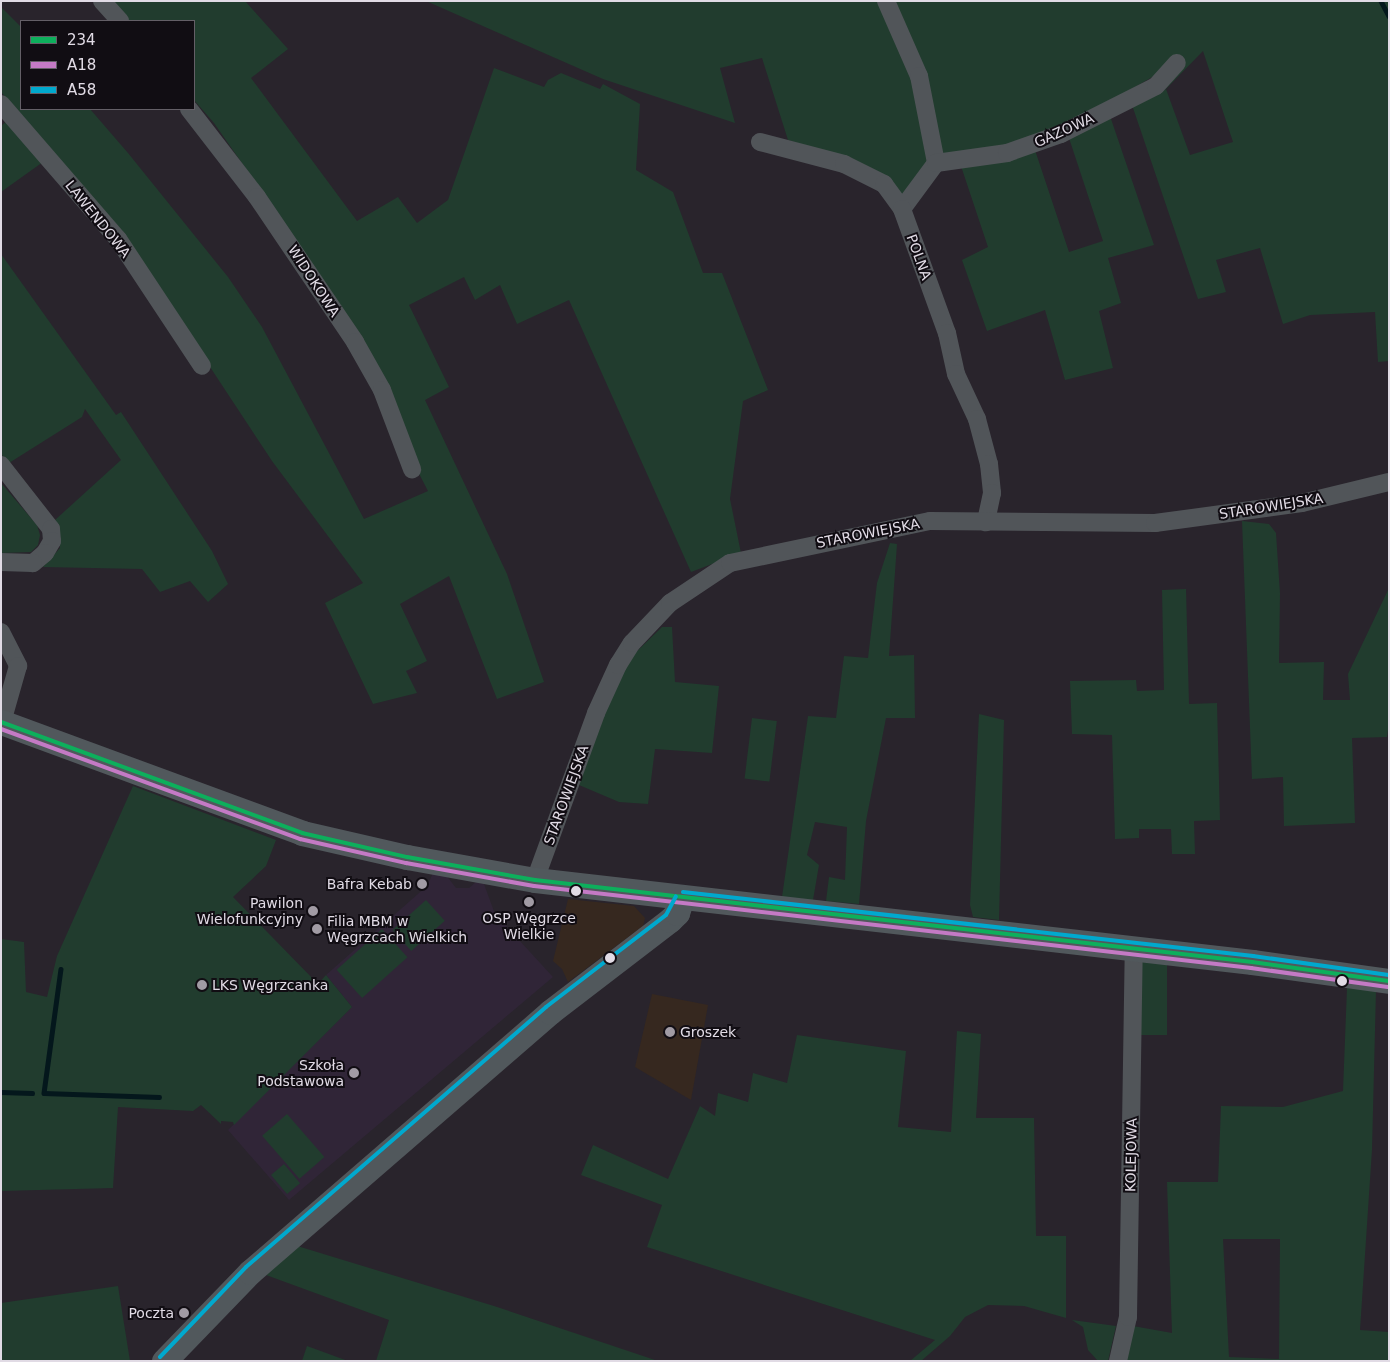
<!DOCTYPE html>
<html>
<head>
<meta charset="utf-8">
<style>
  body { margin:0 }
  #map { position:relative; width:1390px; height:1362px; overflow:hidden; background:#29242c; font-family:"DejaVu Sans",sans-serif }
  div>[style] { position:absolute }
  .commercial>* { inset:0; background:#36281f }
  .built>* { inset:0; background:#302537 }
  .green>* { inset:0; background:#213c2e; transform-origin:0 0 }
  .stream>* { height:4.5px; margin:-2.25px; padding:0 2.25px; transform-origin:2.25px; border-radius:2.25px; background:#04171c }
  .street>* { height:18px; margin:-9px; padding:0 9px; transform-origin:9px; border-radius:9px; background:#515559 }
  .secondary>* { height:25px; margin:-12.5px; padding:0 12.5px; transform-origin:12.5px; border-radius:12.5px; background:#51585c }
  .bus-1>* { height:4px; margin:-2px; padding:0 2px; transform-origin:2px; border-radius:2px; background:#0daf5c }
  .bus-2>* { height:4px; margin:-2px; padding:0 2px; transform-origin:2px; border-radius:2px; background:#c47ac5 }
  .bus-3>* { height:4px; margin:-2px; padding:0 2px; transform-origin:2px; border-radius:2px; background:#00a9ce }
  .dots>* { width:14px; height:14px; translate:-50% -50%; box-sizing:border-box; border:2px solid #110d13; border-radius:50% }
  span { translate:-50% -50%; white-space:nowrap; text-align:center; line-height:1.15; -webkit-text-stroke:4px #110d13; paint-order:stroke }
  .street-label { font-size:14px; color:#e1dbe5 }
  .poi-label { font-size:14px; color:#e1dbe5 }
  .right { translate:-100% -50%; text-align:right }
  .left { translate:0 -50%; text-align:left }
  .frame { position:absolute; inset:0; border:2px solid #e1dbe5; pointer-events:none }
  .legend { position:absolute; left:20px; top:20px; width:175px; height:90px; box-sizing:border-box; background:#110d13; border:1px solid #645f67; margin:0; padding:6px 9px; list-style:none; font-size:15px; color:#e1dbe5 }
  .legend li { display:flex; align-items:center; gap:10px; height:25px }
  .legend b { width:25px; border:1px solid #645f67 }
</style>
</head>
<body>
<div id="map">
  <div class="commercial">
    <i style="clip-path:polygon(568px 899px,634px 906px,645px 918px,643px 926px,568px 982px,562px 969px,553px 961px)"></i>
    <i style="clip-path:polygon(652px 994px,708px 1005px,691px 1100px,635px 1067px)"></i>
  </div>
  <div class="built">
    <i style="clip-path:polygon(433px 873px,446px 875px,456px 888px,469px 888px,476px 882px,484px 884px,495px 914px,553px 977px,289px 1200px,228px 1130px,352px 1007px,326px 975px,427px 886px)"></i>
  </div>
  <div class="green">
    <i style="clip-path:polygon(105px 1px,245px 1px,288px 49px,251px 78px,357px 221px,398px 197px,417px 223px,448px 200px,494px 68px,544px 87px,548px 80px,561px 73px,600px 89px,603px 84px,640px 104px,636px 170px,673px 192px,703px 273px,722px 273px,768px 390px,743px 401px,730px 499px,741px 553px,691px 572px,569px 300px,517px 324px,500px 285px,475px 300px,464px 277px,409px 305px,449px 387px,425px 400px,507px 574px,544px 682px,497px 699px,449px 576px,400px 604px,427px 661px,406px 671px,417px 693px,373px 704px,325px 603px,363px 583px,272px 461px,127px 241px,1px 92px,1px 7px,21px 27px,21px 109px,90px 109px,128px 153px,228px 277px,262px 327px,364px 519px,428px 491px,304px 252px,214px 123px,194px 100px,194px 21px,123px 21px)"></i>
    <i style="clip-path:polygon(evenodd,426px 1px,1389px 1px,1389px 361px,1378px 362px,1375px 312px,1310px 315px,1283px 324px,1260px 248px,1216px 260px,1226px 292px,1198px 299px,1132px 105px,1166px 89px,1166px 69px,1104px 105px,1033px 137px,983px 153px,936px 157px,901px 196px,834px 154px,788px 140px,762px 58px,720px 68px,735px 123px,603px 79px,426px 1px,1203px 51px,1233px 142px,1190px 155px,1166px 89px,1203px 51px)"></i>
    <i style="clip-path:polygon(1110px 116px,1154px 245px,1108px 258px,1121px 303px,1099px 311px,1113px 368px,1065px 380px,1045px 310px,987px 331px,962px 260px,988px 247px,961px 166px,1035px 150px,1069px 252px,1103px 241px,1068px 135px)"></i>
    <i style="clip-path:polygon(7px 121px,43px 162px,1px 192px,1px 126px)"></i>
    <i style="clip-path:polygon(1px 254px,116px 415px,121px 412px,212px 551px,228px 584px,208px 602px,190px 581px,160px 592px,142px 569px,43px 567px,60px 548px,60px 533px,55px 520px,121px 460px,85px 409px,82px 417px,9px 463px,1px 454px)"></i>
    <i style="clip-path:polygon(1px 483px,37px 525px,40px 535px,38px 545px,31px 552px,1px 553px)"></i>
    <i style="clip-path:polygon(1242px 521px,1269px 524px,1276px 533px,1280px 593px,1279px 663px,1324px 662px,1323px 700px,1350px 700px,1348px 674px,1389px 588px,1389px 723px,1387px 737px,1352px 738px,1355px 823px,1284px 826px,1283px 777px,1252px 779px)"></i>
    <i style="clip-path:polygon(890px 543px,897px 544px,889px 656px,914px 655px,915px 718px,886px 718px,866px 821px,859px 904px,826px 901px,829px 877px,845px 880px,847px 827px,815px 822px,807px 855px,819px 865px,813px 900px,782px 897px,808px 716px,836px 718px,844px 656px,868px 658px,877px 583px)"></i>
    <i style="clip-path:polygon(1186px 589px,1189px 704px,1217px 703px,1220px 820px,1194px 821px,1195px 854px,1172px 854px,1171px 829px,1139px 829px,1139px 838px,1115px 839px,1112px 735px,1072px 734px,1070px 681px,1136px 680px,1137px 691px,1164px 690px,1162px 590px)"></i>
    <i style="clip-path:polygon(662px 627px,672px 627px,675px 682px,719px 686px,712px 753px,655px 749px,648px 804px,619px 802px,579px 785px,611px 696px,633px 655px)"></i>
    <i style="clip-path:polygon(979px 714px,1004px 720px,999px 920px,973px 917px,970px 905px)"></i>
    <i style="left:752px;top:718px;width:25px;height:61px;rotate:7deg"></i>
    <i style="clip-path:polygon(133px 786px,276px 840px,266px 866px,233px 897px,318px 984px,326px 975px,352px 1007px,234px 1125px,233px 1122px,221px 1121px,221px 1124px,201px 1105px,193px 1111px,118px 1107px,113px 1188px,1px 1191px,1px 939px,24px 942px,26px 992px,47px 997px,57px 956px)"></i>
    <i style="left:426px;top:900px;width:28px;height:45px;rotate:48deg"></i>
    <i style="left:382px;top:929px;width:38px;height:61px;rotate:48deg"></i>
    <i style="clip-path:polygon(1144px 960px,1167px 963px,1167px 1035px,1139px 1035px,1140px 963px)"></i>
    <i style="clip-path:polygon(evenodd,1347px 988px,1376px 990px,1372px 1150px,1360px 1330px,1389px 1332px,1389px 1361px,1124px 1361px,1133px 1326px,1172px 1333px,1167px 1182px,1218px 1182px,1221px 1106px,1283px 1107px,1343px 1091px,1347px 988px,1223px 1239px,1280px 1239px,1279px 1359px,1229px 1357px,1223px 1239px)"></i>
    <i style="clip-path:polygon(957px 1031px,981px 1034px,976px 1118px,1034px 1118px,1036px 1236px,1066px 1236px,1066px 1318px,1024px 1306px,988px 1305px,965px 1317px,950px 1336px,921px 1361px,910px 1361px,935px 1340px,647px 1247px,662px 1205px,581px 1175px,593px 1145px,668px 1179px,700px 1106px,715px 1116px,718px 1093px,748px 1102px,753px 1073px,787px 1083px,797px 1035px,906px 1051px,898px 1127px,951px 1132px)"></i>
    <i style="left:287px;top:1114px;width:57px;height:33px;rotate:49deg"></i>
    <i style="left:284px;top:1164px;width:25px;height:17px;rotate:50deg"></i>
    <i style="clip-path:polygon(294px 1245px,494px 1306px,658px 1361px,376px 1361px,389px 1320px,266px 1275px)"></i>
    <i style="clip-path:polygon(118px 1286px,130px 1361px,1px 1361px,1px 1303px)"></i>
    <i style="clip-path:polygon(1072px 1320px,1116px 1326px,1108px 1361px,1098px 1361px,1088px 1350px,1083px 1327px)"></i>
    <i style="clip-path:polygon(307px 1346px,348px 1361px,302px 1361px)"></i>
  </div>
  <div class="stream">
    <i style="left:1381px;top:1px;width:17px;rotate:62deg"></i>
    <i style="left:61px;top:969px;width:125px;rotate:97.8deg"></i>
    <i style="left:44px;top:1093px;width:115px;rotate:2deg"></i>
    <i style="left:1px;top:1092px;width:31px;rotate:2deg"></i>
  </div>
  <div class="street">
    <i style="left:102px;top:1px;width:27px;rotate:48deg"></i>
    <i style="left:886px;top:1px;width:82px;rotate:66.3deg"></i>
    <i style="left:919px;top:76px;width:89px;rotate:78.9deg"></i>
    <i style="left:936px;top:163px;width:57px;rotate:126.5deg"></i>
    <i style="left:1px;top:104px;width:179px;rotate:49.1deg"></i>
    <i style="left:118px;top:239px;width:152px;rotate:56.5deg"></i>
    <i style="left:189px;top:109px;width:111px;rotate:52.3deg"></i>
    <i style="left:257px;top:197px;width:175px;rotate:55.9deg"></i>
    <i style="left:355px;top:342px;width:55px;rotate:60.6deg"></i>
    <i style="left:382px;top:390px;width:85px;rotate:69.2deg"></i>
    <i style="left:760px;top:142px;width:87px;rotate:14.7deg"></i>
    <i style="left:844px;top:164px;width:45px;rotate:26.6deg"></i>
    <i style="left:884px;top:184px;width:31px;rotate:54deg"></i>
    <i style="left:902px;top:209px;width:132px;rotate:70.1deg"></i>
    <i style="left:947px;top:333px;width:42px;rotate:77.6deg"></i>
    <i style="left:956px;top:374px;width:50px;rotate:65deg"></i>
    <i style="left:977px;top:419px;width:47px;rotate:75.1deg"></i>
    <i style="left:989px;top:464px;width:29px;rotate:84deg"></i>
    <i style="left:992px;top:493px;width:30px;rotate:102deg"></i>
    <i style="left:936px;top:163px;width:72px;rotate:-8deg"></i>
    <i style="left:1007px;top:153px;width:57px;rotate:-19.4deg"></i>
    <i style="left:1061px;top:134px;width:106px;rotate:-26.8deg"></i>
    <i style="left:1156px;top:86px;width:31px;rotate:-48deg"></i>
    <i style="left:1px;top:465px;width:81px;rotate:52deg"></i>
    <i style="left:51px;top:529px;width:12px;rotate:85deg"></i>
    <i style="left:52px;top:541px;width:14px;rotate:120deg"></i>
    <i style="left:45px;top:553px;width:16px;rotate:140deg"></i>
    <i style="left:33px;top:563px;width:32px;rotate:-178deg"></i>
    <i style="left:1px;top:632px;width:38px;rotate:63deg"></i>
    <i style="left:18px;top:666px;width:58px;rotate:105.9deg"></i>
    <i style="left:535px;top:880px;width:178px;rotate:-69.9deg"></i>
    <i style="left:596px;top:713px;width:53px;rotate:-65.4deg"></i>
    <i style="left:618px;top:665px;width:26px;rotate:-58deg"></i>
    <i style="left:632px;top:643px;width:55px;rotate:-46.5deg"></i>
    <i style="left:670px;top:603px;width:72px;rotate:-33.7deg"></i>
    <i style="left:730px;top:563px;width:204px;rotate:-11.9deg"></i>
    <i style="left:930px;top:521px;width:225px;rotate:0.5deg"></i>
    <i style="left:1155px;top:523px;width:148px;rotate:-7.7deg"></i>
    <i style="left:1302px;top:503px;width:89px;rotate:-13.6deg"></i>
    <i style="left:1118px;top:1361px;width:45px;rotate:-77.2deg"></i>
    <i style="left:1128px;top:1317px;width:369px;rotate:-89.1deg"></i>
  </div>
  <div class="secondary">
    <i style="left:1px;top:722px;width:321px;rotate:20.2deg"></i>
    <i style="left:302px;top:833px;width:108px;rotate:12.9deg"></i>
    <i style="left:407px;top:857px;width:130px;rotate:10.2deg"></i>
    <i style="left:535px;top:880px;width:722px;rotate:6.52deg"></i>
    <i style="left:1252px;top:962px;width:138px;rotate:7.9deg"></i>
    <i style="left:164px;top:1361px;width:124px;rotate:-46deg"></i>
    <i style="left:250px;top:1272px;width:397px;rotate:-40.9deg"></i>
    <i style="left:550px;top:1012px;width:151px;rotate:-37.5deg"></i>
    <i style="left:670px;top:920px;width:10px;rotate:-45deg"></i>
    <i style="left:677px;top:913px;width:16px;rotate:-72deg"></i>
  </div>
  <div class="bus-1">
    <i style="left:1px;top:722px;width:321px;rotate:20.2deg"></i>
    <i style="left:302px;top:833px;width:108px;rotate:12.9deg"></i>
    <i style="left:407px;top:857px;width:130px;rotate:10.2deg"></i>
    <i style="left:535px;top:880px;width:722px;rotate:6.52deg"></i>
    <i style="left:1252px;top:962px;width:138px;rotate:7.9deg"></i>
  </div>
  <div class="bus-2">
    <i style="left:1px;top:729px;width:319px;rotate:20.2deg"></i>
    <i style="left:300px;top:839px;width:109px;rotate:12.8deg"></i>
    <i style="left:406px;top:863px;width:130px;rotate:10.2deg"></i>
    <i style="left:534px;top:886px;width:722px;rotate:6.52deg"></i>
    <i style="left:1251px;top:968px;width:138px;rotate:7.9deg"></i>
  </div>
  <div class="bus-3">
    <i style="left:683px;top:892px;width:574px;rotate:6.41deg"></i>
    <i style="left:1253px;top:956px;width:137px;rotate:8deg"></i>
    <i style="left:160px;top:1357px;width:124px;rotate:-46.3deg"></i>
    <i style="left:246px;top:1267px;width:397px;rotate:-40.9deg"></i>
    <i style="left:546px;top:1007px;width:151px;rotate:-37.5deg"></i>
    <i style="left:666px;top:915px;width:21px;rotate:-62deg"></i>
  </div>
  <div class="dots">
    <i style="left:422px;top:884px;background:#a19ba4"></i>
    <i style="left:576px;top:891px;background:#e1dbe5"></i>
    <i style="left:529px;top:902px;background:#a19ba4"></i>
    <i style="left:313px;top:911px;background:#a19ba4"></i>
    <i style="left:317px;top:929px;background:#a19ba4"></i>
    <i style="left:610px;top:958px;background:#e1dbe5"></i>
    <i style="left:1342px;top:981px;background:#e1dbe5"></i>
    <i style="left:202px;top:985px;background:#a19ba4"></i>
    <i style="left:670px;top:1032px;background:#a19ba4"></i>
    <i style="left:354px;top:1073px;background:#a19ba4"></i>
    <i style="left:184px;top:1313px;background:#a19ba4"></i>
  </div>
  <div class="street-label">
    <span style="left:1064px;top:130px;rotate:-24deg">GAZOWA</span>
    <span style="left:98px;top:219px;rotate:51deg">LAWENDOWA</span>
    <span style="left:919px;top:257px;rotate:70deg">POLNA</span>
    <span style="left:314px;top:281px;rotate:57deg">WIDOKOWA</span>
    <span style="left:1271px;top:506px;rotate:-9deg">STAROWIEJSKA</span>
    <span style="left:868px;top:533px;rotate:-11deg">STAROWIEJSKA</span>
    <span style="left:566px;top:795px;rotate:-70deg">STAROWIEJSKA</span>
    <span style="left:1131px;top:1155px;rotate:-89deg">KOLEJOWA</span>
  </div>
  <div class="poi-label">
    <span class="right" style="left:412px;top:884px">Bafra Kebab</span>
    <span class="right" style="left:303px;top:911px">Pawilon<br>Wielofunkcyjny</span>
    <span style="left:529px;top:926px">OSP Węgrzce<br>Wielkie</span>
    <span class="left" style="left:327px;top:929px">Filia MBM w<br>Węgrzcach Wielkich</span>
    <span class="left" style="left:212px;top:985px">LKS Węgrzcanka</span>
    <span class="left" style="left:680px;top:1032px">Groszek</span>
    <span class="right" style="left:344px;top:1073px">Szkoła<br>Podstawowa</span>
    <span class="right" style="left:174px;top:1313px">Poczta</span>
  </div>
  <div class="frame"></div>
  <ul class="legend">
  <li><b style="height:6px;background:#0daf5c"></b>234</li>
  <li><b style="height:6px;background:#c47ac5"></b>A18</li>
  <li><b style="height:6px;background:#00a9ce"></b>A58</li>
  </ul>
</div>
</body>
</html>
